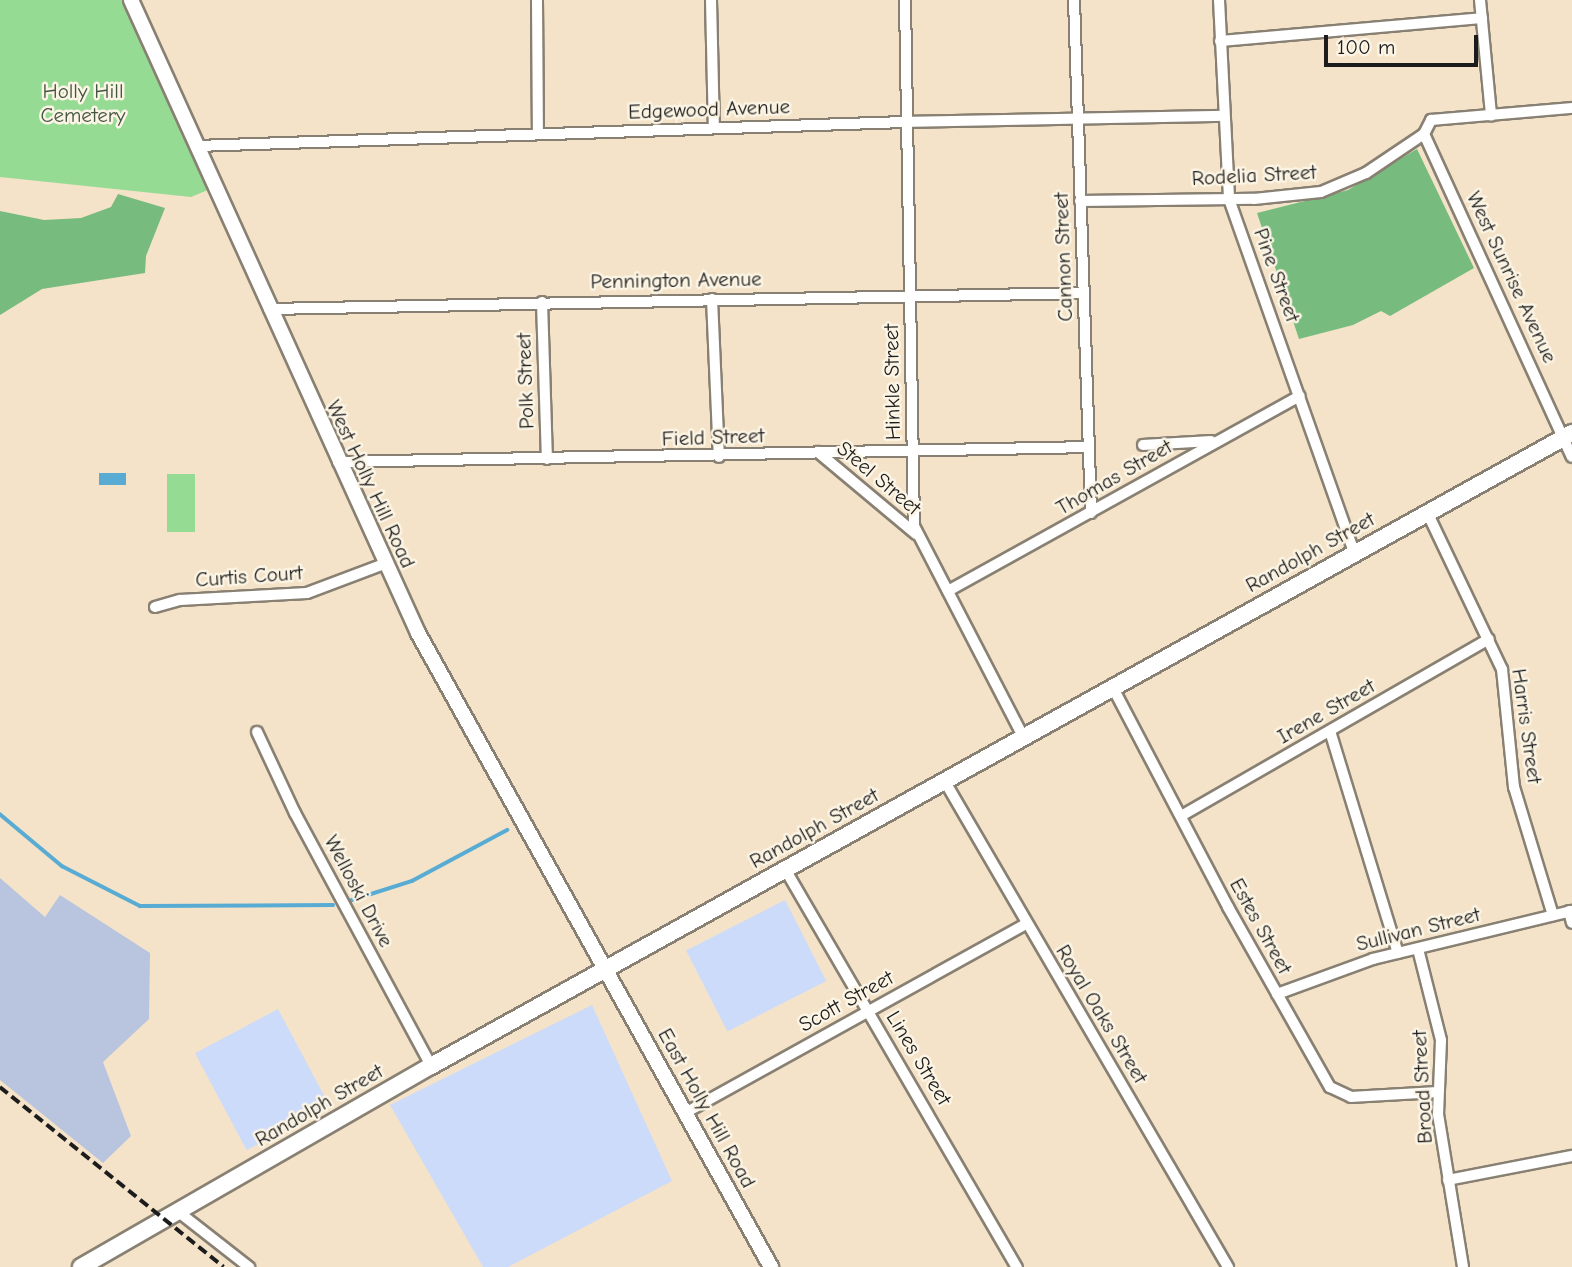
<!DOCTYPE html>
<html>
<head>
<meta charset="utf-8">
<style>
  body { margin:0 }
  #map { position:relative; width:1572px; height:1267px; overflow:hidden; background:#f4e3c8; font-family:"Comic Neue",sans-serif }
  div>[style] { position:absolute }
  .built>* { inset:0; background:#cddbfa; transform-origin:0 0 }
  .industrial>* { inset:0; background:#b9c5de }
  .green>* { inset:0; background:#96db94; transform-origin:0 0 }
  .forest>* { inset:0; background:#78bb7e }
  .water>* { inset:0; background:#58acd4; transform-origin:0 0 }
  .stream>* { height:3.5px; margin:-1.75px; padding:0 1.75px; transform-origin:1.75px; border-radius:1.75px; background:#58acd4 }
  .roads { filter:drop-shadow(2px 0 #888072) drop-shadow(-2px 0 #888072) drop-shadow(0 2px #888072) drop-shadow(0 -2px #888072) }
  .street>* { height:10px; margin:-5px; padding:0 5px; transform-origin:5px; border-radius:5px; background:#fff }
  .secondary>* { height:14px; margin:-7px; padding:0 7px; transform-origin:7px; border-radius:7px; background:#fff }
  .primary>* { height:16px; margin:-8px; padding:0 8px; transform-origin:8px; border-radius:8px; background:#fff }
  .rail>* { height:3.5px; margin-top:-1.75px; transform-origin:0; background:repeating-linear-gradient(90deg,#1c1c1c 0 10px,transparent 0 15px) }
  span { translate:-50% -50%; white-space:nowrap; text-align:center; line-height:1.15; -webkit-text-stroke:5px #fcf5e5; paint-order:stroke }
  .park-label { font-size:21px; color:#415540 }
  .street-label { font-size:21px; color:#1c1c1c }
  .scale { position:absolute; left:1324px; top:35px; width:154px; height:32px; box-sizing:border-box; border:4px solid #1c1c1c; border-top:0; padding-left:9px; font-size:21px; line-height:24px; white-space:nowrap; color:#1c1c1c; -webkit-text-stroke:5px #fcf5e5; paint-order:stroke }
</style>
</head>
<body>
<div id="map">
  <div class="built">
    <i style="left:785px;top:900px;width:91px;height:111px;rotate:63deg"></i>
    <i style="clip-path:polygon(592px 1005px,672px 1181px,508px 1267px,483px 1267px,390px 1105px)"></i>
    <i style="left:278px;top:1009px;width:110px;height:94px;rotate:62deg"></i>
  </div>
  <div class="industrial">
    <i style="clip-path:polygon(0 878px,45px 917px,60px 895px,150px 953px,149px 1019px,103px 1062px,131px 1136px,103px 1163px,0 1080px)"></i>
  </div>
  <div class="green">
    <i style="clip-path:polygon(0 0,131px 0,215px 187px,191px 197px,0 177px)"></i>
    <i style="left:167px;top:474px;width:28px;height:58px"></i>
  </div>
  <div class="forest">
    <i style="clip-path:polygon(1417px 149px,1474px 268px,1390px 316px,1381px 311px,1353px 325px,1299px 339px,1257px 213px,1348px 190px)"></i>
    <i style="clip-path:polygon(118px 194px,165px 208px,146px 256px,145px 273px,42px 289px,0 315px,0 211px,44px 220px,81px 218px,111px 207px)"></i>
  </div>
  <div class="water">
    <i style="left:99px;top:473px;width:27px;height:12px"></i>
  </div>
  <div class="stream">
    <i style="left:0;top:814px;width:81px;rotate:40deg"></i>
    <i style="left:62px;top:866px;width:88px;rotate:27.1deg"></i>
    <i style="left:140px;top:906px;width:193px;rotate:-0.3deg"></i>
    <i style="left:349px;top:901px;width:66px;rotate:-17.6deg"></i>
    <i style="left:412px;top:881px;width:108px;rotate:-28.2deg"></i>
  </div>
  <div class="roads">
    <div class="street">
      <i style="left:537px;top:0;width:133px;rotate:89.6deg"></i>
      <i style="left:711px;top:0;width:128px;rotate:88.7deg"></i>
      <i style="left:905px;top:0;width:526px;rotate:89.02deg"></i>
      <i style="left:914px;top:526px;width:237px;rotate:62.6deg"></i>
      <i style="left:1074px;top:0;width:513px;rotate:88.1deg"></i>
      <i style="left:1219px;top:0;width:199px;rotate:87.1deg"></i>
      <i style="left:1229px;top:199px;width:374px;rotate:70.5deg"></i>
      <i style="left:1480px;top:0;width:116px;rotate:84.5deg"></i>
      <i style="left:1220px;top:41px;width:263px;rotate:-5deg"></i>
      <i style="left:1424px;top:134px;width:355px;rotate:65.4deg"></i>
      <i style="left:196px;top:146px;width:710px;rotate:-1.94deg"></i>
      <i style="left:906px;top:122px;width:316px;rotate:-1.1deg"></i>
      <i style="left:1080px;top:201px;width:174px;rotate:-0.7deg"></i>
      <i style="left:1254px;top:199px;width:67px;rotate:-6deg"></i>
      <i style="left:1321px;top:192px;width:49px;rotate:-22.9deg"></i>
      <i style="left:1366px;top:173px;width:70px;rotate:-33.9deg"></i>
      <i style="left:1424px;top:134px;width:16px;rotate:-63deg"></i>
      <i style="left:1431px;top:120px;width:142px;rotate:-4.9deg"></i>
      <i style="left:712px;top:299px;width:158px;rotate:87.5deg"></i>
      <i style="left:542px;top:302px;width:157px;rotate:88.2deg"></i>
      <i style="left:269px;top:309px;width:815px;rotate:-1.12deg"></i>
      <i style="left:1143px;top:445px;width:68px;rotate:-3.4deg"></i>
      <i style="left:818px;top:452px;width:128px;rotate:39.9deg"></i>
      <i style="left:338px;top:462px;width:751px;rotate:-1.14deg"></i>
      <i style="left:1427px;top:512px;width:174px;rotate:64.5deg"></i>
      <i style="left:1502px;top:669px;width:119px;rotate:84.2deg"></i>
      <i style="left:1514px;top:787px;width:134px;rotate:73.1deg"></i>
      <i style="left:948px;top:591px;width:402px;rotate:-29deg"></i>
      <i style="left:155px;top:607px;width:26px;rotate:-16deg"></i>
      <i style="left:180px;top:600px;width:127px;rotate:-3.2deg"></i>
      <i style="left:307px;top:593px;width:82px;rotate:-20.6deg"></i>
      <i style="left:1112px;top:686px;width:250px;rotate:62.3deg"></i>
      <i style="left:1228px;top:907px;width:207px;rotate:60.5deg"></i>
      <i style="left:1330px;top:1087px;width:23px;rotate:25deg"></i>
      <i style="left:1351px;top:1097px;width:86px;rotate:-3.3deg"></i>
      <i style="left:1330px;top:731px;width:232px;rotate:73deg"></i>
      <i style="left:257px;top:732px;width:89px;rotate:64.9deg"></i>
      <i style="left:295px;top:813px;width:287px;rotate:61.7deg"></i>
      <i style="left:944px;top:780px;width:564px;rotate:59.75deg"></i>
      <i style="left:1181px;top:816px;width:355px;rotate:-29.9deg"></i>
      <i style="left:785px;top:869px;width:461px;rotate:59.8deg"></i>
      <i style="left:1569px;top:911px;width:12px;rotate:76deg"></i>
      <i style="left:1418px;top:949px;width:94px;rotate:75.8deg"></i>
      <i style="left:1441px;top:1040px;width:74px;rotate:92.3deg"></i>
      <i style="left:1438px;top:1114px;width:155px;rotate:80.7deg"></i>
      <i style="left:1277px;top:994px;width:102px;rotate:-20deg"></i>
      <i style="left:1373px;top:959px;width:205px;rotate:-13.6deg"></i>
      <i style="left:685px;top:1113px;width:390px;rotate:-29deg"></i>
      <i style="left:1448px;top:1180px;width:126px;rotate:-11deg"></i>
      <i style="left:176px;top:1210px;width:93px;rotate:38deg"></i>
    </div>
    <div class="secondary">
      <i style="left:131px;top:0;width:695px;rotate:65.61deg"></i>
      <i style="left:418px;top:633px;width:726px;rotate:60.89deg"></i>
    </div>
    <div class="primary">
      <i style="left:81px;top:1267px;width:404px;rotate:-29.9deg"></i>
      <i style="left:431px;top:1066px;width:1305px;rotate:-29.02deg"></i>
    </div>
  </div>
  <div class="rail">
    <i style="left:0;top:1087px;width:287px;rotate:38.8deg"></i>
  </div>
  <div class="park-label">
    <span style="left:83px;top:103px">Holly Hill<br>Cemetery</span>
  </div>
  <div class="street-label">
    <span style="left:709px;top:109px;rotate:-2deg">Edgewood Avenue</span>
    <span style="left:1254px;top:175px;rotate:-3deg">Rodelia Street</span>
    <span style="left:1063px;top:257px;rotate:-92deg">Cannon Street</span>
    <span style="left:1277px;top:275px;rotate:70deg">Pine Street</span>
    <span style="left:1512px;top:277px;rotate:65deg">West Sunrise Avenue</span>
    <span style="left:676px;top:280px;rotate:-1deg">Pennington Avenue</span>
    <span style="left:525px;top:381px;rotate:-92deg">Polk Street</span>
    <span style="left:892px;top:382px;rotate:-91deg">Hinkle Street</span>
    <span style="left:713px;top:437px;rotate:-2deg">Field Street</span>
    <span style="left:1114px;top:477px;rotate:-30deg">Thomas Street</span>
    <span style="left:879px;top:478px;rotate:40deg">Steel Street</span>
    <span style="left:371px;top:484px;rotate:65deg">West Holly Hill Road</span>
    <span style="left:1310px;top:552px;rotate:-29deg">Randolph Street</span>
    <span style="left:249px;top:576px;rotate:-4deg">Curtis Court</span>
    <span style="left:1326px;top:711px;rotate:-30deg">Irene Street</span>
    <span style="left:1527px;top:726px;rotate:82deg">Harris Street</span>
    <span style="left:814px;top:828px;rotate:-29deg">Randolph Street</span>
    <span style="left:359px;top:891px;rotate:62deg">Welloski Drive</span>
    <span style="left:1261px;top:926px;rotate:61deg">Estes Street</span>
    <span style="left:1418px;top:929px;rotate:-14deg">Sullivan Street</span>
    <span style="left:846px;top:1001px;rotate:-29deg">Scott Street</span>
    <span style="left:1102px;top:1014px;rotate:59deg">Royal Oaks Street</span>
    <span style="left:919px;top:1058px;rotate:59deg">Lines Street</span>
    <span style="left:1422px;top:1087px;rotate:-93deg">Broad Street</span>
    <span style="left:319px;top:1105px;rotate:-30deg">Randolph Street</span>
    <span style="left:707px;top:1108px;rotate:61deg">East Holly Hill Road</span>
  </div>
  <div class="scale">100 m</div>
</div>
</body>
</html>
